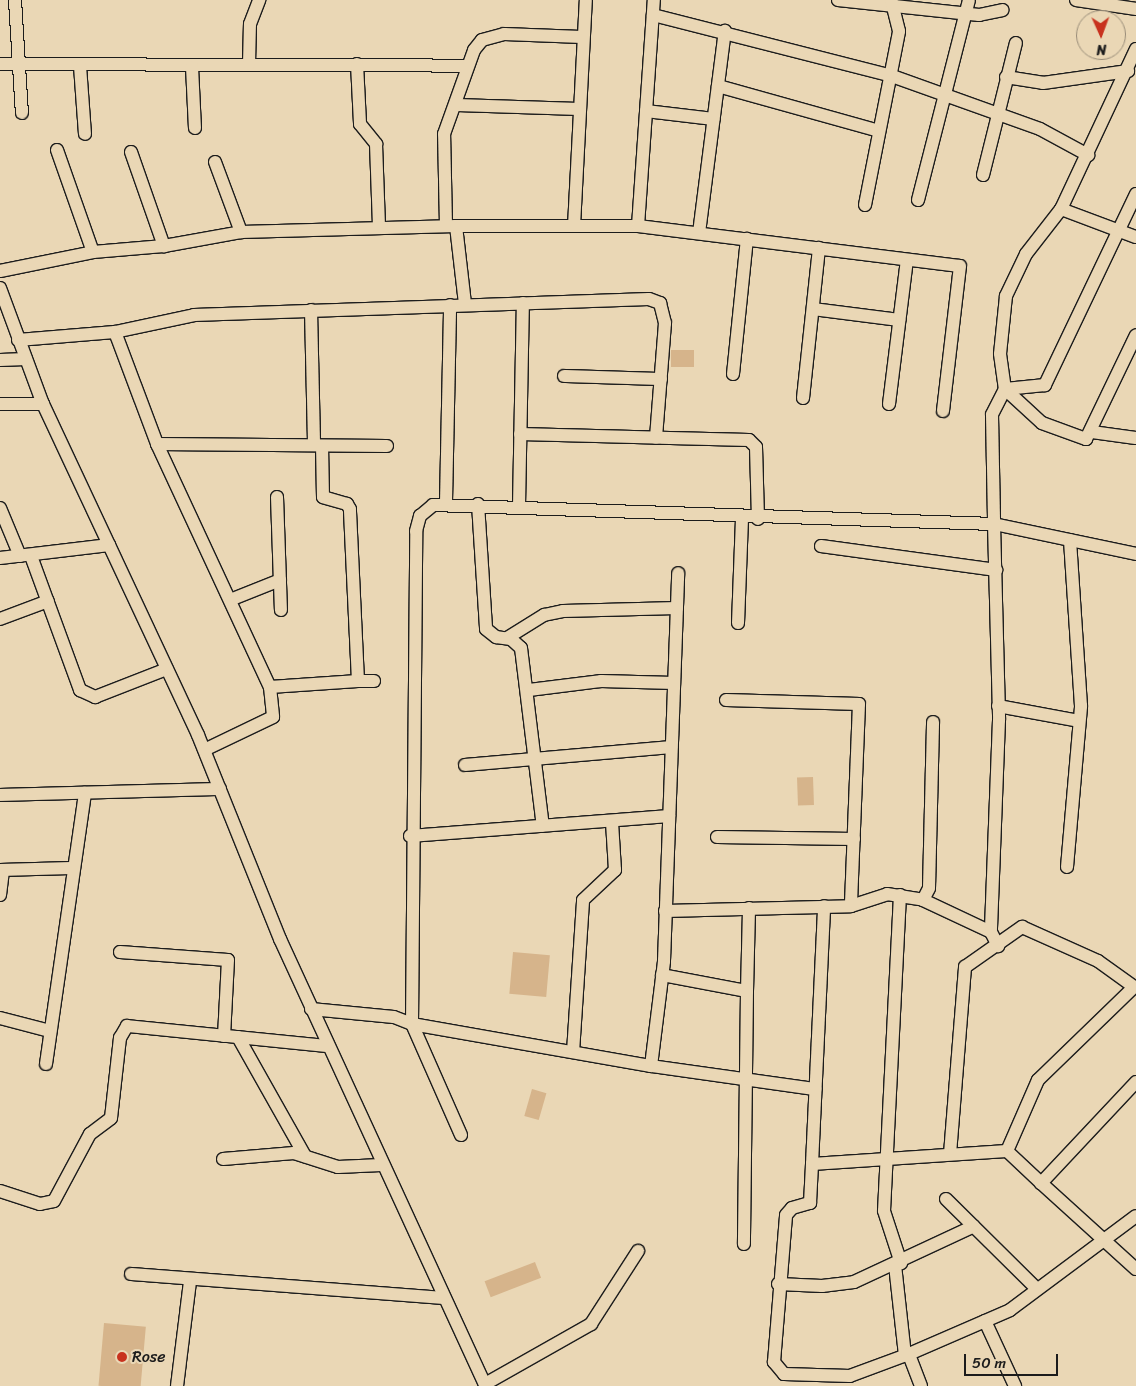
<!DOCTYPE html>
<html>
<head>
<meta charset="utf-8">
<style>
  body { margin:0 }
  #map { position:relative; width:1136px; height:1386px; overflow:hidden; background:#ead7b5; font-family:Sriracha,sans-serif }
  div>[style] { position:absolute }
  .building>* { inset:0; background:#d6b48b; transform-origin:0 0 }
  .roads { filter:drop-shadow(1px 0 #1c1c1c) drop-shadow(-1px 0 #1c1c1c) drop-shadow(0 1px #1c1c1c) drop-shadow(0 -1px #1c1c1c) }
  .minor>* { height:12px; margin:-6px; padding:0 6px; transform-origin:6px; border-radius:6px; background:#ead7b5 }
  .dots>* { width:14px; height:14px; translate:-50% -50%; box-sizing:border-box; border:2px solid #ead7b5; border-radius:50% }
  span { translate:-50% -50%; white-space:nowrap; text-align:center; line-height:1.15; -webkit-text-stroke:4px #ead7b5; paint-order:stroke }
  .poi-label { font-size:16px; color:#1c1c1c }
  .left { translate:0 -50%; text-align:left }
  .north { position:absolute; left:1076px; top:10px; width:50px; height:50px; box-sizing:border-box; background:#ead7b5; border:1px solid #988c78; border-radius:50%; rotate:178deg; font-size:14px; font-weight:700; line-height:20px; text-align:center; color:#1c1c1c }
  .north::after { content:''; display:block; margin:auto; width:18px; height:22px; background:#c8321e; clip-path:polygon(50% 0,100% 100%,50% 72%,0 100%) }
  .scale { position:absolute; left:964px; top:1354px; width:94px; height:22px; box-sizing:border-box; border:2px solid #1c1c1c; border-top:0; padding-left:6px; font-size:15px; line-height:18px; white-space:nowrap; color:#1c1c1c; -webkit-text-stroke:4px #ead7b5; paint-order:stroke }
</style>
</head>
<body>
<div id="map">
  <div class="building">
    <i style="left:694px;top:350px;width:17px;height:23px;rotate:90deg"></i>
    <i style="left:813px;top:777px;width:28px;height:16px;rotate:88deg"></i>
    <i style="left:513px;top:952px;width:37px;height:42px;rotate:5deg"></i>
    <i style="left:532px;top:1089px;width:15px;height:28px;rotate:16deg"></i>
    <i style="left:535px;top:1262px;width:17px;height:54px;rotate:69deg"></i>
    <i style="left:104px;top:1323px;width:42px;height:63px;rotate:5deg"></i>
  </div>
  <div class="roads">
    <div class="minor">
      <i style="left:15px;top:0;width:113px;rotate:86.5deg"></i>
      <i style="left:838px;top:0;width:142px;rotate:6.1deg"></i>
      <i style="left:979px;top:15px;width:24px;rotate:-12deg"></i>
      <i style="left:1076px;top:0;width:61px;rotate:8.5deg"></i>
      <i style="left:653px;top:15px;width:247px;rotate:14.3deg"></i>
      <i style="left:892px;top:76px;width:157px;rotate:19.7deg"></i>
      <i style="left:1040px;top:129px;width:55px;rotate:28.4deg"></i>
      <i style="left:1136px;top:49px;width:177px;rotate:115.1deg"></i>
      <i style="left:1061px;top:209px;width:57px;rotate:127.9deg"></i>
      <i style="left:1026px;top:254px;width:47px;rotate:115.5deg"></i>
      <i style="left:1006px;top:296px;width:58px;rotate:95.9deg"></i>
      <i style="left:1000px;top:354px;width:35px;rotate:82deg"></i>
      <i style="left:1005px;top:389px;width:50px;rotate:42.6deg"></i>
      <i style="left:1042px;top:423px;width:47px;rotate:20deg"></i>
      <i style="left:1086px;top:439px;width:115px;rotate:-64.3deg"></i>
      <i style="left:0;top:64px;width:466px;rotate:0.2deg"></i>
      <i style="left:249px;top:64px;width:40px;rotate:-88.6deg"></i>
      <i style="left:250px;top:24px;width:26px;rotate:-69deg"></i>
      <i style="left:357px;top:64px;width:60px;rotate:87.1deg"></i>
      <i style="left:360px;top:124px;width:26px;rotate:51deg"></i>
      <i style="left:376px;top:144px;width:83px;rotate:87.9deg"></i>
      <i style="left:80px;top:66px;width:68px;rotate:85.8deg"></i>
      <i style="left:192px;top:67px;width:61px;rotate:87.2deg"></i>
      <i style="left:1006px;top:77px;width:37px;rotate:9deg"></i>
      <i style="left:1043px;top:83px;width:86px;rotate:-8deg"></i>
      <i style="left:718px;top:86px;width:167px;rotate:15.6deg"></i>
      <i style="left:457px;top:105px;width:122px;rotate:1.9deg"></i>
      <i style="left:646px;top:111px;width:68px;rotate:6.7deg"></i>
      <i style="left:57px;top:150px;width:108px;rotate:70.6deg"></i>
      <i style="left:131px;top:152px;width:100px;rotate:70.7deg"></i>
      <i style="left:215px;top:162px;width:75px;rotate:69.6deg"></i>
      <i style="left:983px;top:175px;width:136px;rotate:-76deg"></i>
      <i style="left:1136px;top:194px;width:212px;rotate:115.5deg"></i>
      <i style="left:1045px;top:385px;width:40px;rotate:174.3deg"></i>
      <i style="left:1005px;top:389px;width:29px;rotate:117deg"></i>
      <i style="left:992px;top:415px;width:109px;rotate:88.9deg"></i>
      <i style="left:994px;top:524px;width:145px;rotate:11.9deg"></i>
      <i style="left:918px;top:200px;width:206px;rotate:-75.7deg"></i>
      <i style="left:865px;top:205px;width:177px;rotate:-78.9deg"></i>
      <i style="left:899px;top:31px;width:32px;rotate:-104deg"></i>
      <i style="left:1061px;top:209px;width:80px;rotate:20.5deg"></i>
      <i style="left:446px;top:226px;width:92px;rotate:-91.2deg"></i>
      <i style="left:444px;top:134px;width:89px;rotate:-70.3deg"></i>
      <i style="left:474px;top:50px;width:13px;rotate:-51deg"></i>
      <i style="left:482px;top:40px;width:23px;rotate:-15deg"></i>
      <i style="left:504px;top:34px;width:78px;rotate:2.2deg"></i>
      <i style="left:456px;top:226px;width:79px;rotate:83.4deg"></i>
      <i style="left:574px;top:226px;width:226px;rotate:-87deg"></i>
      <i style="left:638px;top:226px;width:227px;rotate:-86deg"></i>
      <i style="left:699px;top:233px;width:204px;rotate:-82.7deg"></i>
      <i style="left:0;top:271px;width:95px;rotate:-11.5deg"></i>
      <i style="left:93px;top:252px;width:71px;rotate:-4.8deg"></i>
      <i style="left:164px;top:246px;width:78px;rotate:-10.3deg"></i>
      <i style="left:241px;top:232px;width:215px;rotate:-1.6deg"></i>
      <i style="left:456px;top:226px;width:182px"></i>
      <i style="left:638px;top:226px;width:324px;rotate:7.1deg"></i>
      <i style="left:960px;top:266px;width:146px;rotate:96.7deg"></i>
      <i style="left:0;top:288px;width:124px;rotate:69.7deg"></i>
      <i style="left:43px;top:404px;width:365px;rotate:64.9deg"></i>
      <i style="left:198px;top:735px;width:220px;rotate:68.1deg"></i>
      <i style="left:280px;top:939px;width:492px;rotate:65.3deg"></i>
      <i style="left:813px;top:309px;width:87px;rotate:7.3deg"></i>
      <i style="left:311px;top:310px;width:135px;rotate:88.7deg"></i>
      <i style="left:115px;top:332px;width:81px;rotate:-12.1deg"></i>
      <i style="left:194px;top:315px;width:455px;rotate:-2deg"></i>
      <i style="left:649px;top:299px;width:12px;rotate:20deg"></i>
      <i style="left:660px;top:303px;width:21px;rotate:76deg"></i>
      <i style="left:665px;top:323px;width:115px;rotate:94.5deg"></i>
      <i style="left:18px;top:340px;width:97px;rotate:-4.7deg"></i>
      <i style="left:115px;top:332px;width:120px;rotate:69.4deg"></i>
      <i style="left:157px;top:444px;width:268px;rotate:65.1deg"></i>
      <i style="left:270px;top:687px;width:30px;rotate:84deg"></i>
      <i style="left:273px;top:717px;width:76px;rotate:154.4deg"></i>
      <i style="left:0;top:360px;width:26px;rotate:-2deg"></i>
      <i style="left:733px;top:374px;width:136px;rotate:-84.1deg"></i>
      <i style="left:564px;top:376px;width:97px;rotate:1.8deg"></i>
      <i style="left:803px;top:398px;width:151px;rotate:-83.9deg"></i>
      <i style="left:0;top:404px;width:43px"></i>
      <i style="left:889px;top:404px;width:145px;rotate:-82.9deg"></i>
      <i style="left:1092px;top:432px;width:44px;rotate:7.8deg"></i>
      <i style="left:520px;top:434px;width:229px;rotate:1.5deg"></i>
      <i style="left:749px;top:440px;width:10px;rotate:45deg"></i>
      <i style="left:756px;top:447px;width:72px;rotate:88.4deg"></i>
      <i style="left:157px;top:444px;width:230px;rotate:0.5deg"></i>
      <i style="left:277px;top:497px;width:113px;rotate:88deg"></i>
      <i style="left:446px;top:502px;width:197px;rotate:-88.8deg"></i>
      <i style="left:478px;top:504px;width:125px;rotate:86.3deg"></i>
      <i style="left:486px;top:629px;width:13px;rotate:39deg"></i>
      <i style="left:496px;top:637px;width:15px;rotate:8deg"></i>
      <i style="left:511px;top:639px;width:13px;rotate:42deg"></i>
      <i style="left:521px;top:648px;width:179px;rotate:83deg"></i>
      <i style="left:519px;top:506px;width:203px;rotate:-88.9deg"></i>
      <i style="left:0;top:508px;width:52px;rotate:67.4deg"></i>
      <i style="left:821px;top:546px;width:177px;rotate:7.8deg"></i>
      <i style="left:31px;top:556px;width:143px;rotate:69.9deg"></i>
      <i style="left:80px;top:690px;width:17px;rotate:25deg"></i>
      <i style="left:95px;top:697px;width:77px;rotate:-21.3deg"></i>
      <i style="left:0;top:558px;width:110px;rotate:-6.8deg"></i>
      <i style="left:230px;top:600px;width:54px;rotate:-21.8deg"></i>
      <i style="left:0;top:619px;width:51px;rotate:-20.6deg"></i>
      <i style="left:738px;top:623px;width:105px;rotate:-87.8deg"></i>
      <i style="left:507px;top:638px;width:44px;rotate:-31.9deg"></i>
      <i style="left:544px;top:615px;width:19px;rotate:-12deg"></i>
      <i style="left:563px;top:611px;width:114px;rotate:-1.5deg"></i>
      <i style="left:358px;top:681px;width:16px"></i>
      <i style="left:270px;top:687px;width:88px;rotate:-3.9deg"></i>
      <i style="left:358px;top:681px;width:172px;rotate:-92.7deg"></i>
      <i style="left:350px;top:509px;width:6px;rotate:-121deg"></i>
      <i style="left:347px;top:504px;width:25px;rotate:-164deg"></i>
      <i style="left:323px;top:497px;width:51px;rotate:-91.1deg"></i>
      <i style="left:529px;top:690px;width:73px;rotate:-7.1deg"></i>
      <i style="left:601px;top:681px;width:73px;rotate:1.6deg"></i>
      <i style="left:726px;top:700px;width:133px;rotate:1.7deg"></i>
      <i style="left:859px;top:704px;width:202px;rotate:92.3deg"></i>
      <i style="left:998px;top:706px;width:82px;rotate:10.5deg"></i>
      <i style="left:465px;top:765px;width:207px;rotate:-5deg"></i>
      <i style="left:0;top:795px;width:220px;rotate:-1.6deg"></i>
      <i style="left:410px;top:836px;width:260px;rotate:-4.4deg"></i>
      <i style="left:717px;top:837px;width:137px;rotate:0.8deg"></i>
      <i style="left:1067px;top:867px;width:162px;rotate:-85deg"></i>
      <i style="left:1081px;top:706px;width:166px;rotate:-93.8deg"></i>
      <i style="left:0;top:870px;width:71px;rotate:-1.6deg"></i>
      <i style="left:0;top:895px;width:25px;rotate:-83deg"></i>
      <i style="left:900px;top:895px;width:316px;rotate:92.9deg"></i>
      <i style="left:884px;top:1211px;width:55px;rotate:71.9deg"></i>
      <i style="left:923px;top:900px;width:75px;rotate:25.2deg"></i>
      <i style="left:665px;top:911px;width:186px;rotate:-1.5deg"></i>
      <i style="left:851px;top:906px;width:38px;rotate:-18deg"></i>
      <i style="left:887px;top:894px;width:36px;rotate:9deg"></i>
      <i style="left:923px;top:900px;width:13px;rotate:-63deg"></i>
      <i style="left:929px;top:888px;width:166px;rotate:-88.6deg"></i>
      <i style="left:120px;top:952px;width:108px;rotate:4.2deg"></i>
      <i style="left:228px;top:960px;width:76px;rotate:93deg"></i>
      <i style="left:662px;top:975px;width:86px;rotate:10.7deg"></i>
      <i style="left:747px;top:991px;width:253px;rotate:90.7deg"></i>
      <i style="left:747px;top:991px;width:83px;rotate:-88.6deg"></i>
      <i style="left:311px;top:1009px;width:83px;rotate:5.5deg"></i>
      <i style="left:394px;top:1017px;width:19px;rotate:21deg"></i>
      <i style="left:412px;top:1024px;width:243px;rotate:10deg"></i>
      <i style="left:651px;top:1066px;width:166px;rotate:8deg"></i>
      <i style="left:0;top:1018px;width:52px;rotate:14.6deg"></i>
      <i style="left:238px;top:1037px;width:137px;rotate:60.6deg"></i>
      <i style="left:573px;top:1052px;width:152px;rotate:-86.2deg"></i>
      <i style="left:583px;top:900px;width:44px;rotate:-43.2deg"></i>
      <i style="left:615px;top:870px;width:48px;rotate:-93.6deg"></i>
      <i style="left:46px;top:1064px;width:274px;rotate:-81.8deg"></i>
      <i style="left:651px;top:1066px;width:106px;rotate:-82.9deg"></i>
      <i style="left:664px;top:961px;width:388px;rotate:-87.9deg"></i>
      <i style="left:1136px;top:1082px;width:139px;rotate:133.2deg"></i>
      <i style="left:1041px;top:1183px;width:128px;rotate:42.2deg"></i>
      <i style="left:461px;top:1135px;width:121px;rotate:-113.8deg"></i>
      <i style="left:412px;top:1024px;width:493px;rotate:-89.5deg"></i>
      <i style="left:416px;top:531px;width:16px;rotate:-75deg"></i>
      <i style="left:420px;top:516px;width:17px;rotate:-40deg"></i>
      <i style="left:433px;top:505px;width:561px;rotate:1.94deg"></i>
      <i style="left:994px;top:524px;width:196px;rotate:88.5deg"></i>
      <i style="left:999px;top:720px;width:212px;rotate:92.2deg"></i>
      <i style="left:991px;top:932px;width:16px;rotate:63deg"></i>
      <i style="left:950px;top:1154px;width:188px;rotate:-85.4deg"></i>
      <i style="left:965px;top:967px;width:70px;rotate:-35.1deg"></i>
      <i style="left:1022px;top:927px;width:83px;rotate:24.1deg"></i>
      <i style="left:1098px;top:961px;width:44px;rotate:35.8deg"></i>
      <i style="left:1134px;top:987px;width:134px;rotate:135.9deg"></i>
      <i style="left:1038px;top:1080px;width:77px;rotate:113.6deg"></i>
      <i style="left:223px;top:1159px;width:71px;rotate:-4.8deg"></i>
      <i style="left:294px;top:1153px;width:46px;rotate:17.7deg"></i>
      <i style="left:338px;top:1167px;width:43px;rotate:-2.7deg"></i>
      <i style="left:812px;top:1164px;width:258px;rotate:-87.3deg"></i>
      <i style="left:0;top:1191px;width:42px;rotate:18deg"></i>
      <i style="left:40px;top:1204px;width:14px;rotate:-12deg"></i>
      <i style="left:54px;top:1201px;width:76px;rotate:-61.8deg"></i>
      <i style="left:90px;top:1134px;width:26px;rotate:-37deg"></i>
      <i style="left:111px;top:1118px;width:81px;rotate:-83.6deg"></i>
      <i style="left:120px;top:1038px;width:14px;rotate:-60deg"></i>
      <i style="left:127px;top:1026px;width:202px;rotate:5.7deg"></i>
      <i style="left:946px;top:1199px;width:128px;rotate:44.7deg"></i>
      <i style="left:895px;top:1265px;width:91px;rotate:83.7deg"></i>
      <i style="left:131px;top:1274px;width:314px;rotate:4.4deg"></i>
      <i style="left:778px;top:1284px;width:44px;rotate:2.6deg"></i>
      <i style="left:822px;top:1286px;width:32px;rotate:-7deg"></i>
      <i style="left:854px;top:1282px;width:132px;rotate:-25deg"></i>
      <i style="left:985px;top:1321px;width:72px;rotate:65.2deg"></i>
      <i style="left:909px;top:1354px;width:110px;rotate:-23.5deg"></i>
      <i style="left:1010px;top:1310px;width:157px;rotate:-36.7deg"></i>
      <i style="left:485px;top:1384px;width:122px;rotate:-29.5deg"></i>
      <i style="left:591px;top:1324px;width:87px;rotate:-57.2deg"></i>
      <i style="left:177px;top:1386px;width:106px;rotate:-82.9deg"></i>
      <i style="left:921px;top:1386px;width:34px;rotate:-111deg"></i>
      <i style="left:909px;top:1354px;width:63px;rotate:159.6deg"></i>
      <i style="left:850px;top:1376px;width:66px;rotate:-178.3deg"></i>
      <i style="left:784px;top:1374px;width:16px;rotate:-130deg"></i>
      <i style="left:774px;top:1362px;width:147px;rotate:-85.3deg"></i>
      <i style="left:786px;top:1215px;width:9px;rotate:-49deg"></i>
      <i style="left:792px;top:1208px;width:19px;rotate:-16deg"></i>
      <i style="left:810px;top:1203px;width:39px;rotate:-87deg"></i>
      <i style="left:812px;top:1164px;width:195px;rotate:-3.8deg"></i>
      <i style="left:1007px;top:1151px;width:47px;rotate:43.3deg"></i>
    </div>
  </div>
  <div class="dots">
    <i style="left:122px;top:1357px;background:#c8321e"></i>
  </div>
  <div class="poi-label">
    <span class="left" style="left:132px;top:1357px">Rose</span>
  </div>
  <div class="north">N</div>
  <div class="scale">50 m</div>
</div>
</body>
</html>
